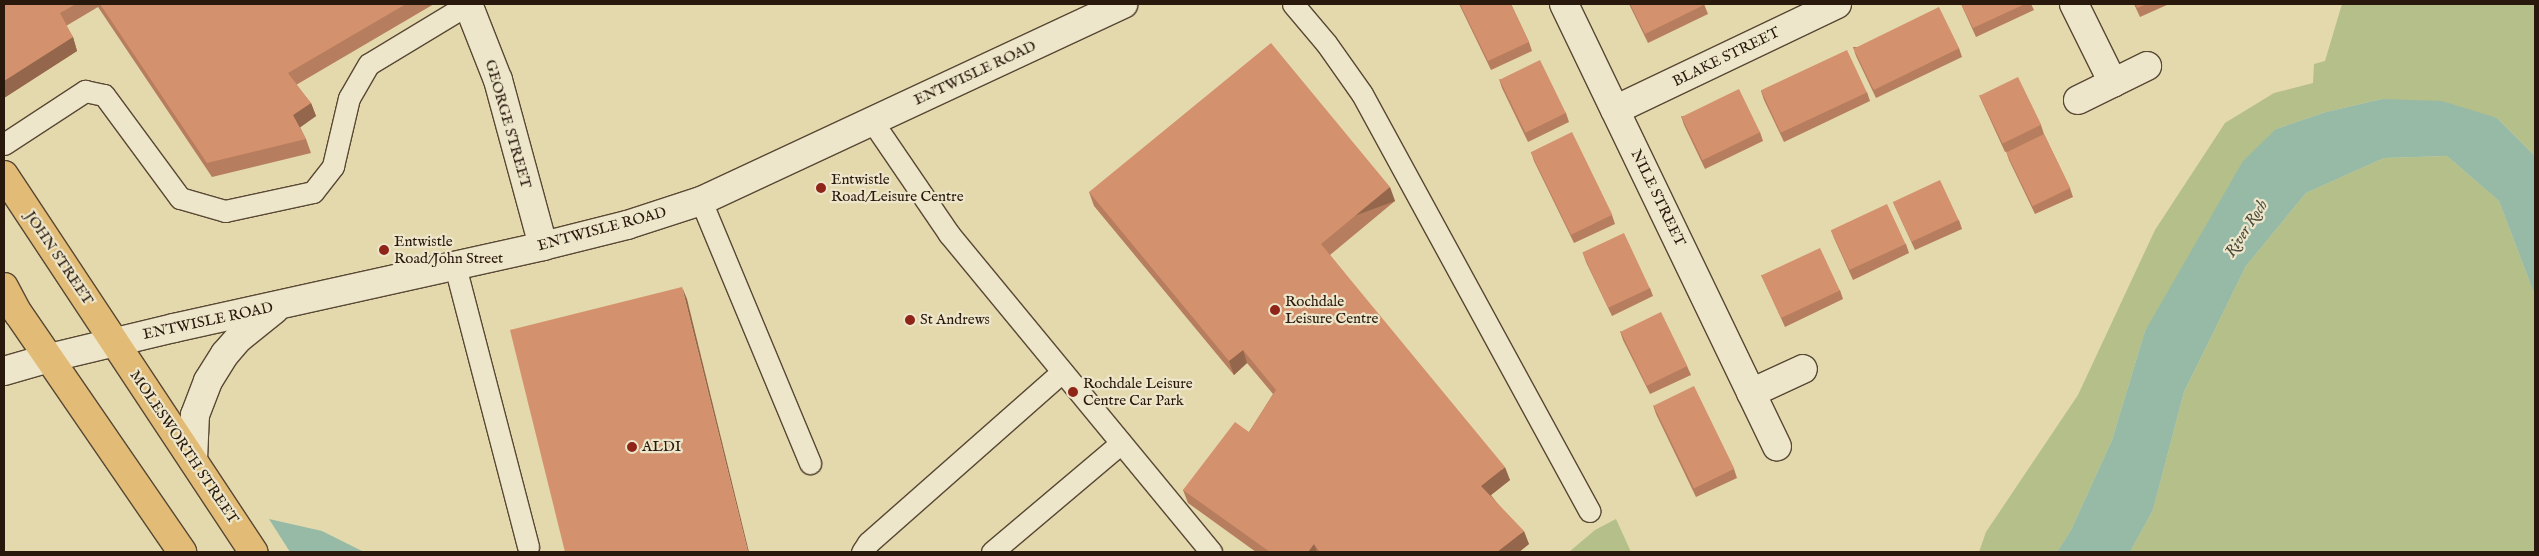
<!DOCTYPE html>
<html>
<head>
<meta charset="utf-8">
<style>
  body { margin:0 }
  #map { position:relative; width:2539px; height:556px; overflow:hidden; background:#e4d8ad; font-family:"IM FELL English",serif }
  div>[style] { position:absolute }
  .green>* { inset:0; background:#b4bf8a }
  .water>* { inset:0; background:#96baa6 }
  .roads { filter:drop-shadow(1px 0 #584834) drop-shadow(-1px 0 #584834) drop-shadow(0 1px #584834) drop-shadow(0 -1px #584834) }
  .service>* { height:21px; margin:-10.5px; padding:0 10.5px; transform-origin:10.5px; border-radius:10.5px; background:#ede6ca }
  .minor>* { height:28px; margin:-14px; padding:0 14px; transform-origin:14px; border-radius:14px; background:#ede6ca }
  .secondary>* { height:28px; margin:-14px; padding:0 14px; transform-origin:14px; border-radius:14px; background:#ede6ca }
  .primary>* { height:28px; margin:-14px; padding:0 14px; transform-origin:14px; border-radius:14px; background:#e2bc76 }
  .wall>* { inset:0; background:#b67d5e }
  .shaded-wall>* { inset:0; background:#94664c; transform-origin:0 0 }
  .building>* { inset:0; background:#d4916d; transform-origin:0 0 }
  .dots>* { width:14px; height:14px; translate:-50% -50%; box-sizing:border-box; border:2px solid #ede6ca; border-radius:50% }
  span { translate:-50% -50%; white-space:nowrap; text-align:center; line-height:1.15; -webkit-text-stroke:4.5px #ede6ca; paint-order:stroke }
  .street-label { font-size:15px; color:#29180c }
  .poi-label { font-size:15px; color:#29180c }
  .left { translate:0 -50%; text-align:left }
  .water-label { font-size:16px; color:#4a493a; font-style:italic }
  .frame { position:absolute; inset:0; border:5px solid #29180c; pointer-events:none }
</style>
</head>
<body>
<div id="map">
  <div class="green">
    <i style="clip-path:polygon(2342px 4px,2535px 4px,2535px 156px,2497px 118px,2382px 99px,2326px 112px,2276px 129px,2145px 331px,2112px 440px,2071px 530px,2057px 552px,1979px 552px,1986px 532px,2078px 395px,2155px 230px,2225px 123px,2274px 93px,2313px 83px,2314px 64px,2325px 61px)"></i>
    <i style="clip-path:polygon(2447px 156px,2499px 201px,2535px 296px,2535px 552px,2130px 552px,2153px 510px,2184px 392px,2246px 266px,2306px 193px,2384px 158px)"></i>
    <i style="clip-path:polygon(1616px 519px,1631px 552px,1569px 552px,1595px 530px)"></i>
  </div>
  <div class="water">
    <i style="clip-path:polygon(2382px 99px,2442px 101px,2497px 118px,2535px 156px,2535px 296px,2499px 201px,2447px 156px,2384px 158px,2306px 193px,2246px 266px,2184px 392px,2153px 510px,2130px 552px,2057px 552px,2071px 530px,2112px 440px,2145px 331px,2243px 161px,2276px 129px,2326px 112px)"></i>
    <i style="clip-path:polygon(269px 519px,322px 531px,364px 552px,290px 552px)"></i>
  </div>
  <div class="roads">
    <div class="service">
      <i style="left:1293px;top:4px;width:51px;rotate:49.8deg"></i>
      <i style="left:1326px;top:43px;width:62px;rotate:54.8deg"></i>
      <i style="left:1362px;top:94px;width:475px;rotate:61.4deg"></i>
      <i style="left:872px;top:121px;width:137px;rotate:55.7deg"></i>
      <i style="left:949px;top:234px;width:412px;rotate:50.5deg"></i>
      <i style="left:4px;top:144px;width:97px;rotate:-33.2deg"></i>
      <i style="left:85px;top:91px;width:19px;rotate:12deg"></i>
      <i style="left:104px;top:95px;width:128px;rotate:53.6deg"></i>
      <i style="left:180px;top:198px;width:47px;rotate:16.1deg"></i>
      <i style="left:225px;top:211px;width:90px;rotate:-12.2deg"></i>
      <i style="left:313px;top:192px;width:33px;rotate:-52deg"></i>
      <i style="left:333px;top:166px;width:70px;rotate:-76.8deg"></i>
      <i style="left:349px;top:98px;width:39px;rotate:-60deg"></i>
      <i style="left:369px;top:64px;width:116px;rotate:-31.2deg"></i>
      <i style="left:701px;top:201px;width:284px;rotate:67.4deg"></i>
      <i style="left:455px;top:266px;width:290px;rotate:75.4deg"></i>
      <i style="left:862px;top:552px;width:11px;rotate:-56deg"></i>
      <i style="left:868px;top:543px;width:259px;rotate:-41.4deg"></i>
      <i style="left:992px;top:552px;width:169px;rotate:-40.2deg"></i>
    </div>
    <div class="minor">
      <i style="left:468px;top:4px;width:82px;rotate:68.5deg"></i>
      <i style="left:498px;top:80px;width:172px;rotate:74.8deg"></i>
      <i style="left:1564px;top:4px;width:491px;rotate:64.3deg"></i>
      <i style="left:2074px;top:4px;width:88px;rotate:63.7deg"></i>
      <i style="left:2078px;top:100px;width:77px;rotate:-26.2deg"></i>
      <i style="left:1615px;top:110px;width:246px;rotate:-25.5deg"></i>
      <i style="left:4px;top:371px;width:47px;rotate:-16.1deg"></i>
      <i style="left:1751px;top:393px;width:57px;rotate:-24.8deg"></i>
    </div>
    <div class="secondary">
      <i style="left:49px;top:358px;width:129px;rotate:-13.5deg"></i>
      <i style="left:174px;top:328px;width:378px;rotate:-12.5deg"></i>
      <i style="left:543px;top:246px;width:87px;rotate:-14deg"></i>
      <i style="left:627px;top:225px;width:78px;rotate:-18deg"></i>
      <i style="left:701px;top:201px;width:466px;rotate:-25deg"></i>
      <i style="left:193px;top:460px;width:45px;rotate:-87.5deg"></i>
      <i style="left:195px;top:415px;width:36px;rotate:-69deg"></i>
      <i style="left:208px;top:381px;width:32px;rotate:-58deg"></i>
      <i style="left:225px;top:354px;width:21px;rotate:-49deg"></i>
      <i style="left:239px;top:338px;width:45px;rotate:-38.7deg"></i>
    </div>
    <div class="primary">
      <i style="left:4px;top:175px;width:452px;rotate:56.5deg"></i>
      <i style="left:4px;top:287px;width:30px;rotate:62deg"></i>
      <i style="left:18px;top:313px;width:290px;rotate:55.5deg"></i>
    </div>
  </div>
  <div class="wall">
    <i style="clip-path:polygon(4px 4px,434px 4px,296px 85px,311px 103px,316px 116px,300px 127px,306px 139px,311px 153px,212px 177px,98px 7px,66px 26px,73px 37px,77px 51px,4px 98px)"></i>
    <i style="clip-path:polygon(1459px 4px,1511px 4px,1529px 42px,1532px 51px,1491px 70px)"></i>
    <i style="clip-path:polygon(1629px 4px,1704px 4px,1708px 14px,1648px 43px)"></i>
    <i style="clip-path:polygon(1961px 4px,2031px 4px,2034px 10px,1976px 37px)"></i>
    <i style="clip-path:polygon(2134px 4px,2169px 4px,2140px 17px)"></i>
    <i style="clip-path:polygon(1853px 47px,1959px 48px,1962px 57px,1876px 98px,1856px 56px)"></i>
    <i style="clip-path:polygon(1499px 79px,1566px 113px,1569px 122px,1528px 142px,1502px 88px)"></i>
    <i style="clip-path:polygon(1761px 91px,1867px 92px,1870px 101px,1784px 142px,1764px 100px)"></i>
    <i style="clip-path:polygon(1979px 95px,2041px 125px,2044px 134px,2070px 188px,2073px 197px,2035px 214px,2009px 160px,2006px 151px,2043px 134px,2005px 152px,1983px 104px)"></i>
    <i style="clip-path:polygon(1681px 116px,1760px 132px,1763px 141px,1705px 169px,1684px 125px)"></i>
    <i style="clip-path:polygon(1531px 152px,1612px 215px,1615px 224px,1574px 243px,1534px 161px)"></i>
    <i style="clip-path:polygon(1089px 192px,1395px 201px,1330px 255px,1510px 480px,1491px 495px,1529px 544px,1519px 552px,1256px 552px,1188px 503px,1183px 490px,1249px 432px,1273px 394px,1247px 363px,1234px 375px,1094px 206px)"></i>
    <i style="clip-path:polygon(1893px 202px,1959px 220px,1962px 229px,1915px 250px,1897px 211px)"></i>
    <i style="clip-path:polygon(1831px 230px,1906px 244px,1909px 253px,1853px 280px,1834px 238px)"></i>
    <i style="clip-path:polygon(1583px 253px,1650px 288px,1653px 296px,1612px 316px,1586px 262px)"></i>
    <i style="clip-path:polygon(1761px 275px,1840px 290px,1843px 299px,1785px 327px,1765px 283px)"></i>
    <i style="clip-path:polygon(1620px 331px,1687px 366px,1691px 375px,1650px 394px,1623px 340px)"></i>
    <i style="clip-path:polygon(1653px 405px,1734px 469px,1737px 478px,1696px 497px,1656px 414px)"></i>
  </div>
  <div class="shaded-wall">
    <i style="clip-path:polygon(73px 37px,77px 51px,4px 98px,4px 81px)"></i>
    <i style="clip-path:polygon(311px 103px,316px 116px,298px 129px,293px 115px)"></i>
    <i style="left:1390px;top:187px;width:15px;height:89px;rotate:70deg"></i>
    <i style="clip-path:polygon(682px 287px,687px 299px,749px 552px,748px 552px)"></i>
    <i style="clip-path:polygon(1243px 350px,1247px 363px,1234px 375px,1229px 361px)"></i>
    <i style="clip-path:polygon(1505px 467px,1510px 480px,1486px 499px,1481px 486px)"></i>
    <i style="clip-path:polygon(1524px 531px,1529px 544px,1519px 552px,1497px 552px)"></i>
    <i style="clip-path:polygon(1314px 544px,1317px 552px,1308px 552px)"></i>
  </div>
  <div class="building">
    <i style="clip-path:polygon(4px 4px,76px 4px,60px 13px,73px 37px,4px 81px)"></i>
    <i style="clip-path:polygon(100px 4px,406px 4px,288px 73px,311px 103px,293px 115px,306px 139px,207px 163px)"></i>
    <i style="clip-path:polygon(1460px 4px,1511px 4px,1529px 42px,1488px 61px)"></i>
    <i style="clip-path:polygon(1630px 4px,1704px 4px,1704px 5px,1645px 34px)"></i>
    <i style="clip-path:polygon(1961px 4px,2025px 4px,1973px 28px)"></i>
    <i style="clip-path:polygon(2135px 4px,2147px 4px,2137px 8px)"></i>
    <i style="left:1939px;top:7px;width:46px;height:95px;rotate:64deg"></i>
    <i style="clip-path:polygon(1271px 43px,1390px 187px,1321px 244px,1505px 467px,1481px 486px,1524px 531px,1497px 552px,1320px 552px,1314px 544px,1308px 552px,1270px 552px,1183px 490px,1235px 422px,1249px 432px,1276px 390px,1243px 350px,1229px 361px,1089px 192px)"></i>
    <i style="left:1847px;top:50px;width:47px;height:95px;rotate:65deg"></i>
    <i style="left:1540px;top:60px;width:59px;height:45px;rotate:64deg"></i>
    <i style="left:2018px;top:77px;width:53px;height:43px;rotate:64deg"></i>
    <i style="left:1739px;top:89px;width:48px;height:64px;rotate:64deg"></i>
    <i style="left:1572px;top:132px;width:92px;height:46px;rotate:64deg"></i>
    <i style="left:2044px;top:134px;width:60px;height:42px;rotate:64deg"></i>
    <i style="left:1940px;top:180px;width:44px;height:52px;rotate:65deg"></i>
    <i style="left:1887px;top:204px;width:44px;height:62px;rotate:65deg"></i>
    <i style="left:1624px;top:233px;width:61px;height:46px;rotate:65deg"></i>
    <i style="left:1820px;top:248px;width:47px;height:65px;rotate:65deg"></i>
    <i style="clip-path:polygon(682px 287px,748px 552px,565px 552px,510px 330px)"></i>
    <i style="left:1661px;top:312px;width:60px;height:45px;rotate:64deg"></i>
    <i style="left:1694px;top:386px;width:92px;height:45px;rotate:64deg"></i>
  </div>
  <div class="dots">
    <i style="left:821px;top:188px;background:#8f2418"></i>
    <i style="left:384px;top:250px;background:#8f2418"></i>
    <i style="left:1275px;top:310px;background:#8f2418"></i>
    <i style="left:910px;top:320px;background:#8f2418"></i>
    <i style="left:1073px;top:392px;background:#8f2418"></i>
    <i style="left:632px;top:447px;background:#8f2418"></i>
  </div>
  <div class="street-label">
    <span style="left:1726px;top:57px;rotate:-26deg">BLAKE STREET</span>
    <span style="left:975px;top:73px;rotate:-25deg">ENTWISLE ROAD</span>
    <span style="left:508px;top:124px;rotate:74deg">GEORGE STREET</span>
    <span style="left:1658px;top:198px;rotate:64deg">NILE STREET</span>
    <span style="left:602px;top:229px;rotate:-15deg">ENTWISLE ROAD</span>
    <span style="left:59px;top:258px;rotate:56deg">JOHN STREET</span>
    <span style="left:208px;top:321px;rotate:-12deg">ENTWISLE ROAD</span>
    <span style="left:184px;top:447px;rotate:56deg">MOLESWORTH STREET</span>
  </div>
  <div class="poi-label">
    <span class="left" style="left:831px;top:188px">Entwistle<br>Road/Leisure Centre</span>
    <span class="left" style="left:394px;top:250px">Entwistle<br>Road/John Street</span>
    <span class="left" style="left:1285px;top:310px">Rochdale<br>Leisure Centre</span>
    <span class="left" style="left:920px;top:320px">St Andrews</span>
    <span class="left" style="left:1083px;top:392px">Rochdale Leisure<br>Centre Car Park</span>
    <span class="left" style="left:642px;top:447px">ALDI</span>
  </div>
  <div class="water-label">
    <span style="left:2247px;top:229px;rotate:-57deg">River Roch</span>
  </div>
  <div class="frame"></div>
</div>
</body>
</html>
